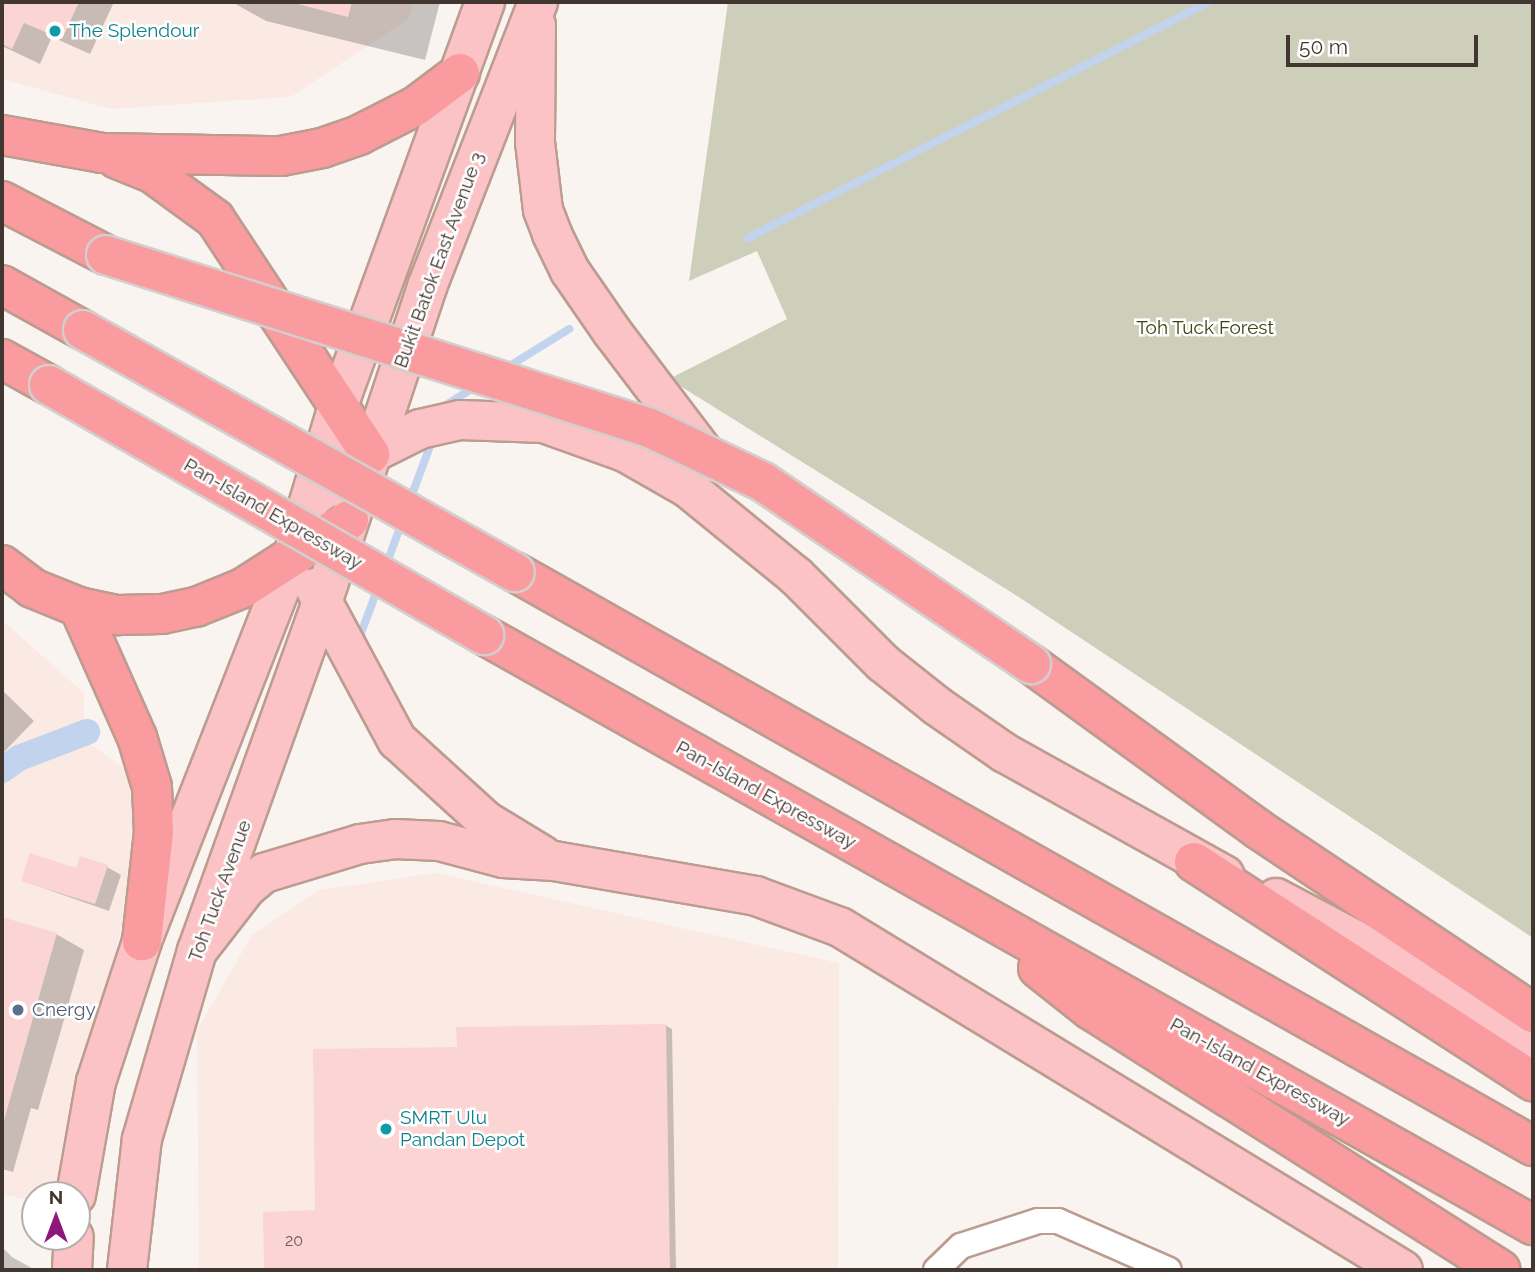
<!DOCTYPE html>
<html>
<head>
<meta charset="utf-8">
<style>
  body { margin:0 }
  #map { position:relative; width:1535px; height:1272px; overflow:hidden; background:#faf4f1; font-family:Raleway,sans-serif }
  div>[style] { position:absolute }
  .built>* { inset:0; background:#fbeae3 }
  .green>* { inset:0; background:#cdcfbb }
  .shadow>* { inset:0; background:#0003 }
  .stream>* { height:8px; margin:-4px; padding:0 4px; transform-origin:4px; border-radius:4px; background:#c2d3ed }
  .canal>* { height:26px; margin:-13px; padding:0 13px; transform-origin:13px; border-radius:13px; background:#c2d3ed }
  .building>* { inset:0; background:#fad5d3 }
  .roads { filter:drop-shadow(2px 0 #bb9c8f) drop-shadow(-2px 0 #bb9c8f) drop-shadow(0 2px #bb9c8f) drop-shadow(0 -2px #bb9c8f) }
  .minor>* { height:24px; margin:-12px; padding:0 12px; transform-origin:12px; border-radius:12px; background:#fff }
  .primary>* { height:38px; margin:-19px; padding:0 19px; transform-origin:19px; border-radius:19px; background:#fbc3c5 }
  .motorway>* { height:38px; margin:-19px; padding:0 19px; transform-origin:19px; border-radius:19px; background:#f99b9f }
  .bridges { filter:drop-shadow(2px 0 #d2cfcd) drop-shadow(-2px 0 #d2cfcd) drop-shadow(0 2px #d2cfcd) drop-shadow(0 -2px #d2cfcd) }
  .motorway-bridge>* { height:38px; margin:-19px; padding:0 19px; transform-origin:19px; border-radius:19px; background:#f99b9f }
  .dots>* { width:19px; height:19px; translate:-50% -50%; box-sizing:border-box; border:4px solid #fff; border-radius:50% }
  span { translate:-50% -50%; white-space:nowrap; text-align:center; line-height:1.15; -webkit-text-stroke:5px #fff; paint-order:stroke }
  .number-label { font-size:16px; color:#705e59 }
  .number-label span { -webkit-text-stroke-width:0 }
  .culture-label { font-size:19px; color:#0d838f }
  .left { translate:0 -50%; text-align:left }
  .street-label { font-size:19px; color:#423630 }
  .park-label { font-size:19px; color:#414311 }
  .service-label { font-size:19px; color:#4e5e75 }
  .frame { position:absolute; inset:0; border:4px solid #423630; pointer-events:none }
  .north { position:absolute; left:21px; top:1181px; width:70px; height:70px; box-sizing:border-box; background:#fff; border:2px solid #b3afac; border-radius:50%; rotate:0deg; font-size:19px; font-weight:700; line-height:28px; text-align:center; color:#423630 }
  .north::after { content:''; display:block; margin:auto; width:24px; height:32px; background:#8d1879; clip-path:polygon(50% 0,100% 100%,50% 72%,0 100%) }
  .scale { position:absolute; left:1286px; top:35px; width:192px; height:32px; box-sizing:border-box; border:4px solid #423630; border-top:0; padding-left:9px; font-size:21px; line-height:24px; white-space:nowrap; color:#423630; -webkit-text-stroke:5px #fff; paint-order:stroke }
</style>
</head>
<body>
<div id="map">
  <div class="built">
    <i style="clip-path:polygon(2px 2px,414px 2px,408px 19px,291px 97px,111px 109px,2px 79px)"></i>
    <i style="clip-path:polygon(2px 620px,84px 693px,84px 740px,127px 770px,139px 854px,57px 1195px,35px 1195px,35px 1202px,2px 1194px)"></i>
    <i style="clip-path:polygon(436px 873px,839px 963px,838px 1270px,199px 1270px,197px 1030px,252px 935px,319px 890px)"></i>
  </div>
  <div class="green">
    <i style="clip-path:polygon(728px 2px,1533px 2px,1533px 938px,1014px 594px,669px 379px,787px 319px,757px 251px,689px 281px)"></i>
  </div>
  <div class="shadow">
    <i style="clip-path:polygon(2px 2px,114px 2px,90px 54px,52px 37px,40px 64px,2px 46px)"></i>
    <i style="clip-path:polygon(232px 2px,440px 2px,425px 60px,266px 21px)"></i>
    <i style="clip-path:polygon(2px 690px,34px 721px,2px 754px)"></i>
    <i style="clip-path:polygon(107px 867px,121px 875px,109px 911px,23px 881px)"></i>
    <i style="clip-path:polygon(2px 919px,56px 934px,84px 950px,38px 1110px,31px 1108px,13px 1172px,2px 1169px)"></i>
    <i style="clip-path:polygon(665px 1025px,672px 1029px,676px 1270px,266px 1270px,264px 1213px,316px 1212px,458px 1048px)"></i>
    <i style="clip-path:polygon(2px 1247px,12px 1257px,35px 1270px,2px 1270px)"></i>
  </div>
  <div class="stream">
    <i style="left:748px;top:238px;width:518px;rotate:-27.11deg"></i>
    <i style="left:503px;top:370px;width:78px;rotate:-31.8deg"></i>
    <i style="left:446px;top:405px;width:36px;rotate:-32deg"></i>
    <i style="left:410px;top:500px;width:63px;rotate:-69.6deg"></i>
    <i style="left:386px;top:566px;width:50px;rotate:-70.1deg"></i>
    <i style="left:358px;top:641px;width:60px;rotate:-69.4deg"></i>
  </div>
  <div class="canal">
    <i style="left:2px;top:770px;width:21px;rotate:-35deg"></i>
    <i style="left:19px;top:758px;width:73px;rotate:-20.9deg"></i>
  </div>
  <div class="building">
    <i style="clip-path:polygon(2px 2px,79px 2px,62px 39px,24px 23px,12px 49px,2px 44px)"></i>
    <i style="clip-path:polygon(290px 2px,352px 2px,348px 17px)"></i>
    <i style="clip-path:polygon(30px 853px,76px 868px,80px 856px,108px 865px,95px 904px,21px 881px)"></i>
    <i style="clip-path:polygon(2px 917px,57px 933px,3px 1124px,2px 1124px)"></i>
    <i style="clip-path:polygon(666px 1024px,670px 1270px,264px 1270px,263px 1212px,315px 1210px,313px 1049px,457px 1047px,456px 1027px)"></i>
  </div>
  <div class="roads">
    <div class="minor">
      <i style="left:936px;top:1270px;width:35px;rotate:-44deg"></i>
      <i style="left:961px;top:1246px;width:81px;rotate:-18deg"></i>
      <i style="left:1038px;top:1221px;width:20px"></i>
      <i style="left:1058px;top:1221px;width:121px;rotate:23.8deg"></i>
    </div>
    <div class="primary">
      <i style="left:536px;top:25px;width:117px;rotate:90.5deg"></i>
      <i style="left:535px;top:142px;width:68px;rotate:83.3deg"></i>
      <i style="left:543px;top:210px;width:26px;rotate:69deg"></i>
      <i style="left:552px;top:234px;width:41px;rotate:64.1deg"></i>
      <i style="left:570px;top:271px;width:75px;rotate:55.3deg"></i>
      <i style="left:613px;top:333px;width:162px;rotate:52.8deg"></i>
      <i style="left:311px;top:499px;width:74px;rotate:-37.3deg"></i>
      <i style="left:370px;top:454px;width:56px;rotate:-26.6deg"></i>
      <i style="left:420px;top:429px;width:41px;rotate:-12.7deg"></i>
      <i style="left:460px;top:420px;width:84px;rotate:2deg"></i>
      <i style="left:544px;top:423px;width:86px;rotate:19.7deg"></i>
      <i style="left:625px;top:452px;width:73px;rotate:29.7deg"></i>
      <i style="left:688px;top:488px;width:139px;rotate:39.2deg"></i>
      <i style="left:796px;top:576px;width:123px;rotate:45deg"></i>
      <i style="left:883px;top:663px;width:69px;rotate:38.5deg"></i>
      <i style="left:937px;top:706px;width:83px;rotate:34.7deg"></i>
      <i style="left:1005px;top:753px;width:251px;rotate:29.1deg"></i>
      <i style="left:315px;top:588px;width:173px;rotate:61.7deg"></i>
      <i style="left:397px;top:740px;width:120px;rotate:42.3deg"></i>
      <i style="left:486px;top:821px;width:66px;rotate:31.3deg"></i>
      <i style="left:1276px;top:898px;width:149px;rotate:27.9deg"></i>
      <i style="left:1408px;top:968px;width:146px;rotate:31.3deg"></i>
      <i style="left:197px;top:951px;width:80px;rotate:-52.1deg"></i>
      <i style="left:246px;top:888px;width:23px;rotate:-40deg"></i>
      <i style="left:264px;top:873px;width:100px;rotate:-16.8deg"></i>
      <i style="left:360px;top:844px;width:35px;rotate:-8deg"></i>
      <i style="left:395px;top:839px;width:44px;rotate:2.6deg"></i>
      <i style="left:439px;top:841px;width:66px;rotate:14.9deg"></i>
      <i style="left:503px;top:858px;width:51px;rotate:3.4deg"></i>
      <i style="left:554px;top:861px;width:205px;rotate:9.8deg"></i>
      <i style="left:756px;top:896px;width:90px;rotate:20.3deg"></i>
      <i style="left:840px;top:927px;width:659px;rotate:31.35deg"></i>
      <i style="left:76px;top:1195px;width:115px;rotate:-80deg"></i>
      <i style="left:96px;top:1082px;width:148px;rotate:-71.9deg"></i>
      <i style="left:142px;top:941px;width:414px;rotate:-68.6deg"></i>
      <i style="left:293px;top:555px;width:156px;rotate:-73.2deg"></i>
      <i style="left:338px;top:406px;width:430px;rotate:-70deg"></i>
      <i style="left:72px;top:1270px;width:33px;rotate:-87deg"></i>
      <i style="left:127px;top:1270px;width:132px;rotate:-83.5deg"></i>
      <i style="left:142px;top:1139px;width:196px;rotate:-73.7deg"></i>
      <i style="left:197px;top:951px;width:373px;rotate:-70.3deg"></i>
      <i style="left:323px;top:600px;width:330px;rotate:-71.6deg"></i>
      <i style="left:427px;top:287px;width:306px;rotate:-68.7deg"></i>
    </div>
    <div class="motorway">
      <i style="left:2px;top:135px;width:102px;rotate:10.2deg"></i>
      <i style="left:102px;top:153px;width:179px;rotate:1deg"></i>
      <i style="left:281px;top:156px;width:42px;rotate:-11deg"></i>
      <i style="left:322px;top:148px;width:39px;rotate:-19deg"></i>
      <i style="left:359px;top:135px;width:64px;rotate:-27deg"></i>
      <i style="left:416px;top:106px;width:55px;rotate:-36.9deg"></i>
      <i style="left:117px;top:159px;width:38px;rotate:22deg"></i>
      <i style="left:152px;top:173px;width:78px;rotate:36.1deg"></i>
      <i style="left:215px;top:219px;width:282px;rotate:56.6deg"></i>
      <i style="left:2px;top:201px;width:117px;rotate:27.4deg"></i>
      <i style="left:2px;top:285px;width:93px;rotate:29.1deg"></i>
      <i style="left:2px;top:359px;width:54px;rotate:29deg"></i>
      <i style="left:2px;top:565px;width:38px;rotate:37deg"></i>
      <i style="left:32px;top:588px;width:51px;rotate:22deg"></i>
      <i style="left:79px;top:607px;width:40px;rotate:12deg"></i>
      <i style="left:118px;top:615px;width:44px;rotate:-1.3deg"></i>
      <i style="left:162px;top:614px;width:35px;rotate:-12deg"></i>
      <i style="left:196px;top:607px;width:51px;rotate:-22deg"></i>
      <i style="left:243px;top:588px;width:126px;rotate:-32.7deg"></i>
      <i style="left:515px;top:572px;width:1169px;rotate:29.42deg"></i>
      <i style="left:79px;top:607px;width:142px;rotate:66deg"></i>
      <i style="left:137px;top:737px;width:52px;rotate:73.3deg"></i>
      <i style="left:152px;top:787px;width:45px;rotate:87.5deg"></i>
      <i style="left:154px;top:832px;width:110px;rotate:96.3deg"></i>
      <i style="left:484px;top:635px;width:1204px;rotate:29.36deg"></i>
      <i style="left:1031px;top:664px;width:281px;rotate:36deg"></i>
      <i style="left:1258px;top:829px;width:331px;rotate:33.8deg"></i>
      <i style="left:1194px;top:862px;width:404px;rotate:32.9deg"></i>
      <i style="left:1038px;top:968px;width:68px;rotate:38.4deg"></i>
      <i style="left:1091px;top:1010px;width:485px;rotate:32.4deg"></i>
    </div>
  </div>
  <div class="bridges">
    <div class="motorway-bridge">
      <i style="left:106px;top:255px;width:571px;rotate:17.64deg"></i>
      <i style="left:650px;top:428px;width:125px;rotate:25.5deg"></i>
      <i style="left:763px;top:482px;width:324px;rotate:34.2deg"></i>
      <i style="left:83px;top:330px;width:495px;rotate:29.3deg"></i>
      <i style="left:49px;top:385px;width:502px;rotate:29.89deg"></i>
    </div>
  </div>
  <div class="dots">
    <i style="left:55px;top:31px;background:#0f9aa8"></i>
    <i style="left:18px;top:1010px;background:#5c6f8a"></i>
    <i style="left:386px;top:1129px;background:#0f9aa8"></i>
  </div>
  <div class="number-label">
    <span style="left:294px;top:1241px">20</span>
  </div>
  <div class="culture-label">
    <span class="left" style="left:69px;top:31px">The Splendour</span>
    <span class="left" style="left:400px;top:1129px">SMRT Ulu<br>Pandan Depot</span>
  </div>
  <div class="street-label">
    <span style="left:439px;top:260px;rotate:-70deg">Bukit Batok East Avenue 3</span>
    <span style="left:273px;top:514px;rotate:30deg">Pan-Island Expressway</span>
    <span style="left:766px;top:795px;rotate:29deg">Pan-Island Expressway</span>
    <span style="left:220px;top:891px;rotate:-70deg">Toh Tuck Avenue</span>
    <span style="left:1260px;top:1072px;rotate:29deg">Pan-Island Expressway</span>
  </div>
  <div class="park-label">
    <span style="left:1205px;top:328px">Toh Tuck Forest</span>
  </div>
  <div class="service-label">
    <span class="left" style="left:32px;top:1010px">Cnergy</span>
  </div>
  <div class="frame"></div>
  <div class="north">N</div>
  <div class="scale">50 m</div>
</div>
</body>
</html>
